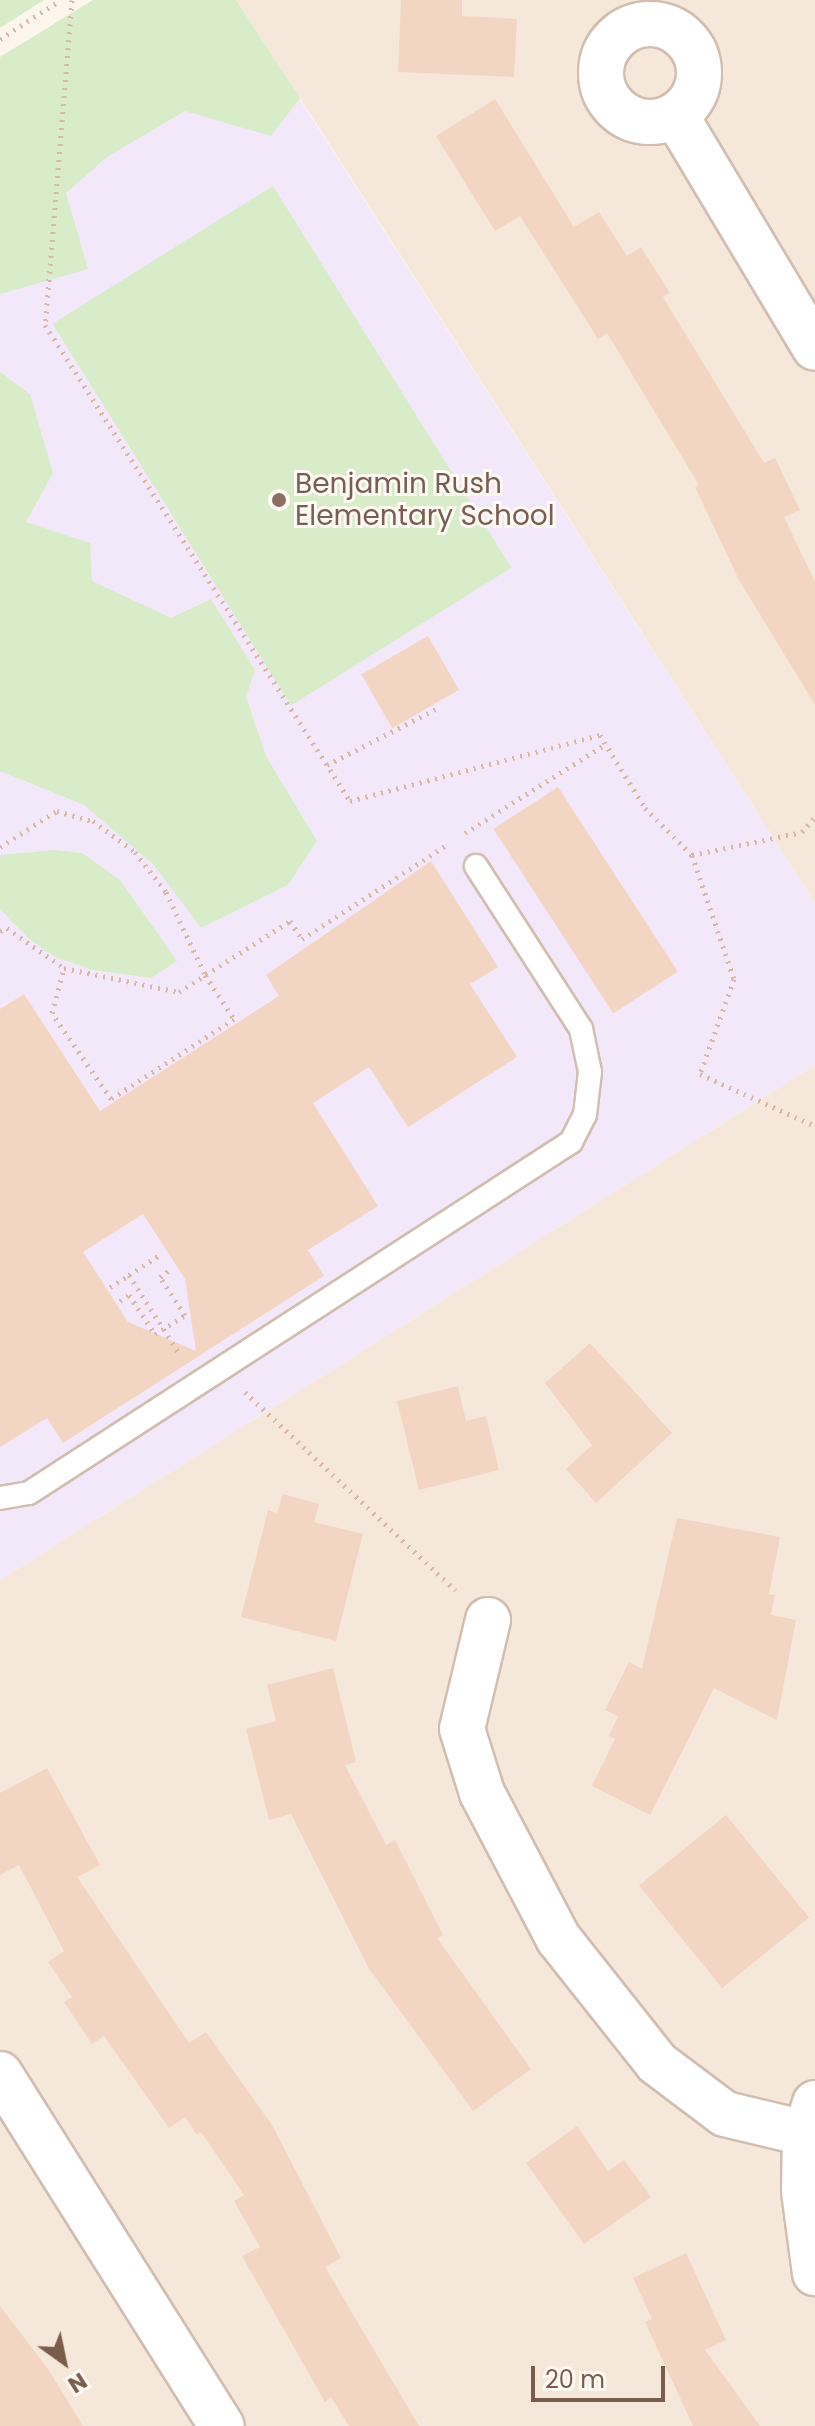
<!DOCTYPE html>
<html>
<head>
<meta charset="utf-8">
<style>
  body { margin:0 }
  #map { position:relative; width:815px; height:2426px; overflow:hidden; background:#fdf6ec; font-family:Poppins,sans-serif }
  div>[style] { position:absolute }
  .residential>* { inset:0; background:#f5e8da }
  .education>* { inset:0; background:#f3e8fa }
  .green>* { inset:0; background:#d8ecc9; transform-origin:0 0 }
  .building>* { inset:0; background:#f3d5c3; transform-origin:0 0 }
  .path>* { height:5px; margin-top:-2.5px; transform-origin:0; background:repeating-linear-gradient(90deg,#d9b8a5 0 2px,transparent 0 8px) }
  .roads { filter:drop-shadow(2px 0 #d1beb0) drop-shadow(-2px 0 #d1beb0) drop-shadow(0 2px #d1beb0) drop-shadow(0 -2px #d1beb0) }
  .lane>* { height:22px; margin:-11px; padding:0 11px; transform-origin:11px; border-radius:11px; background:#fff }
  .street>* { height:44px; margin:-22px; padding:0 22px; transform-origin:22px; border-radius:22px; background:#fff }
  .street>.ring { margin:-22px; padding:0; box-sizing:content-box; background:none; border:44px solid #fff; border-radius:50% }
  .dots>* { width:22px; height:22px; translate:-50% -50%; box-sizing:border-box; border:4px solid #fffaf3; border-radius:50% }
  span { translate:-50% -50%; white-space:nowrap; text-align:center; line-height:1.15; -webkit-text-stroke:6px #fffaf3; paint-order:stroke }
  .education-label { font-size:28px; color:#785e54 }
  .left { translate:0 -50%; text-align:left }
  .north { position:absolute; left:24px; top:2322px; width:80px; height:80px; -webkit-text-stroke:6px #fffaf3; paint-order:stroke; rotate:147deg; font-size:22px; font-weight:700; line-height:32px; text-align:center; color:#7a5c4d }
  .north::after { content:''; display:block; margin:auto; width:28px; height:36px; background:#7a5c4d; clip-path:polygon(50% 0,100% 100%,50% 72%,0 100%) }
  .scale { position:absolute; left:531px; top:2366px; width:134px; height:36px; box-sizing:border-box; border:4px solid #7a5c4d; border-top:0; padding-left:10px; font-size:24px; line-height:28px; white-space:nowrap; color:#7a5c4d; -webkit-text-stroke:6px #fffaf3; paint-order:stroke }
</style>
</head>
<body>
<div id="map">
  <div class="residential">
    <i style="clip-path:polygon(236px 0,815px 0,815px 903px,300px 98px)"></i>
    <i style="clip-path:polygon(815px 1065px,815px 2426px,0 2426px,0 1580px)"></i>
  </div>
  <div class="education">
    <i style="clip-path:polygon(93px 0,236px 0,815px 903px,815px 1065px,0 1580px,0 57px)"></i>
  </div>
  <div class="green">
    <i style="clip-path:polygon(0 0,44px 0,0 28px)"></i>
    <i style="clip-path:polygon(93px 0,236px 0,300px 98px,271px 136px,185px 111px,107px 157px,66px 193px,88px 269px,0 294px,0 57px)"></i>
    <i style="left:273px;top:186px;width:450px;height:260px;rotate:58deg"></i>
    <i style="clip-path:polygon(0 372px,30px 394px,53px 473px,26px 522px,90px 543px,92px 581px,171px 618px,211px 599px,255px 670px,246px 697px,266px 756px,317px 841px,288px 885px,201px 928px,153px 864px,84px 805px,0 771px)"></i>
    <i style="clip-path:polygon(54px 850px,82px 853px,120px 880px,177px 961px,151px 978px,93px 970px,55px 957px,28px 938px,0 909px,0 855px)"></i>
  </div>
  <div class="building">
    <i style="clip-path:polygon(401px 0,462px 0,462px 16px,517px 19px,514px 77px,398px 72px)"></i>
    <i style="clip-path:polygon(495px 99px,574px 227px,599px 212px,627px 256px,641px 247px,670px 293px,663px 297px,764px 463px,775px 458px,800px 510px,784px 517px,815px 582px,815px 705px,739px 580px,695px 487px,699px 485px,607px 333px,598px 339px,520px 216px,495px 231px,436px 136px)"></i>
    <i style="left:428px;top:636px;width:62px;height:77px;rotate:60deg"></i>
    <i style="left:558px;top:787px;width:220px;height:77px;rotate:57deg"></i>
    <i style="clip-path:polygon(evenodd,431px 861px,498px 967px,470px 984px,517px 1057px,408px 1127px,369px 1067px,313px 1103px,378px 1206px,308px 1250px,324px 1276px,63px 1443px,47px 1418px,0 1447px,0 1009px,24px 994px,100px 1111px,279px 996px,266px 975px,431px 861px,143px 1214px,185px 1279px,196px 1351px,128px 1322px,83px 1252px,143px 1214px)"></i>
    <i style="clip-path:polygon(590px 1343px,672px 1433px,596px 1503px,566px 1469px,592px 1445px,545px 1383px)"></i>
    <i style="clip-path:polygon(458px 1386px,466px 1421px,486px 1416px,499px 1470px,419px 1490px,397px 1401px)"></i>
    <i style="clip-path:polygon(283px 1494px,319px 1504px,314px 1522px,363px 1534px,336px 1641px,241px 1617px,268px 1510px,277px 1513px)"></i>
    <i style="clip-path:polygon(677px 1518px,780px 1537px,769px 1594px,775px 1595px,771px 1615px,796px 1620px,777px 1720px,714px 1688px,650px 1815px,592px 1786px,615px 1739px,609px 1736px,618px 1716px,605px 1710px,629px 1662px,642px 1669px)"></i>
    <i style="clip-path:polygon(333px 1668px,356px 1762px,345px 1765px,386px 1845px,395px 1840px,443px 1935px,437px 1938px,531px 2069px,473px 2111px,368px 1967px,291px 1814px,269px 1820px,246px 1729px,276px 1721px,267px 1685px)"></i>
    <i style="clip-path:polygon(47px 1768px,100px 1865px,77px 1877px,189px 2043px,206px 2032px,272px 2125px,341px 2258px,325px 2267px,419px 2426px,349px 2426px,331px 2397px,325px 2402px,242px 2256px,260px 2247px,234px 2201px,244px 2195px,201px 2132px,197px 2135px,185px 2117px,169px 2128px,104px 2036px,92px 2044px,64px 2002px,72px 1997px,48px 1962px,64px 1951px,19px 1865px,0 1875px,0 1793px)"></i>
    <i style="left:726px;top:1815px;width:132px;height:112px;rotate:51deg"></i>
    <i style="clip-path:polygon(577px 2126px,608px 2171px,624px 2160px,651px 2197px,584px 2244px,526px 2163px)"></i>
    <i style="clip-path:polygon(686px 2253px,726px 2340px,705px 2350px,760px 2426px,693px 2426px,645px 2322px,652px 2319px,633px 2278px)"></i>
    <i style="clip-path:polygon(0 2306px,48px 2369px,83px 2426px,0 2426px)"></i>
  </div>
  <div class="path">
    <i style="left:72px;top:0;width:326px;rotate:94.7deg"></i>
    <i style="left:45px;top:325px;width:565px;rotate:57.35deg"></i>
    <i style="left:350px;top:801px;width:259px;rotate:-14.8deg"></i>
    <i style="left:600px;top:735px;width:86px;rotate:58.3deg"></i>
    <i style="left:645px;top:808px;width:66px;rotate:45deg"></i>
    <i style="left:692px;top:855px;width:131px;rotate:71.3deg"></i>
    <i style="left:734px;top:979px;width:101px;rotate:109.7deg"></i>
    <i style="left:700px;top:1074px;width:126px;rotate:24.3deg"></i>
    <i style="left:0;top:39px;width:72px;rotate:-32.6deg"></i>
    <i style="left:327px;top:765px;width:123px;rotate:-27.2deg"></i>
    <i style="left:465px;top:833px;width:167px;rotate:-32.3deg"></i>
    <i style="left:0;top:847px;width:67px;rotate:-32.3deg"></i>
    <i style="left:57px;top:811px;width:37px;rotate:16deg"></i>
    <i style="left:93px;top:821px;width:52px;rotate:36.4deg"></i>
    <i style="left:135px;top:852px;width:51px;rotate:52.2deg"></i>
    <i style="left:166px;top:892px;width:92px;rotate:64.8deg"></i>
    <i style="left:205px;top:975px;width:53px;rotate:56.6deg"></i>
    <i style="left:234px;top:1019px;width:147px;rotate:147deg"></i>
    <i style="left:111px;top:1099px;width:104px;rotate:-124.5deg"></i>
    <i style="left:52px;top:1013px;width:47px;rotate:-75.1deg"></i>
    <i style="left:692px;top:855px;width:112px;rotate:-11.8deg"></i>
    <i style="left:802px;top:832px;width:20px;rotate:-49deg"></i>
    <i style="left:0;top:931px;width:8px;rotate:-23deg"></i>
    <i style="left:7px;top:928px;width:70px;rotate:35.1deg"></i>
    <i style="left:64px;top:968px;width:117px;rotate:11.8deg"></i>
    <i style="left:179px;top:992px;width:132px;rotate:-32.6deg"></i>
    <i style="left:290px;top:921px;width:22px;rotate:56deg"></i>
    <i style="left:302px;top:939px;width:176px;rotate:-33deg"></i>
    <i style="left:129px;top:1275px;width:35px;rotate:-33deg"></i>
    <i style="left:110px;top:1287px;width:22px;rotate:-32deg"></i>
    <i style="left:129px;top:1275px;width:95px;rotate:57.5deg"></i>
    <i style="left:120px;top:1301px;width:11px;rotate:-34deg"></i>
    <i style="left:129px;top:1295px;width:47px;rotate:56.3deg"></i>
    <i style="left:155px;top:1334px;width:36px;rotate:-32deg"></i>
    <i style="left:185px;top:1315px;width:45px;rotate:-123.3deg"></i>
    <i style="left:160px;top:1277px;width:15px;rotate:-37deg"></i>
    <i style="left:245px;top:1392px;width:289px;rotate:43.3deg"></i>
  </div>
  <div class="roads">
    <div class="lane">
      <i style="left:0;top:1498px;width:29px;rotate:-10deg"></i>
      <i style="left:29px;top:1493px;width:646px;rotate:-32.93deg"></i>
      <i style="left:571px;top:1142px;width:30px;rotate:-63deg"></i>
      <i style="left:585px;top:1115px;width:43px;rotate:-83.4deg"></i>
      <i style="left:590px;top:1072px;width:44px;rotate:-101.8deg"></i>
      <i style="left:581px;top:1029px;width:194px;rotate:-122.8deg"></i>
    </div>
    <div class="street">
      <i class="ring" style="left:601px;top:24px;width:54px;height:54px"></i>
      <i style="left:676px;top:116px;width:270px;rotate:59.1deg"></i>
      <i style="left:488px;top:1620px;width:112px;rotate:103.4deg"></i>
      <i style="left:462px;top:1729px;width:67px;rotate:72.6deg"></i>
      <i style="left:482px;top:1793px;width:164px;rotate:62.3deg"></i>
      <i style="left:558px;top:1938px;width:159px;rotate:51.6deg"></i>
      <i style="left:657px;top:2063px;width:85px;rotate:36.9deg"></i>
      <i style="left:725px;top:2114px;width:82px;rotate:13.4deg"></i>
      <i style="left:0;top:2074px;width:416px;rotate:57.8deg"></i>
      <i style="left:815px;top:2103px;width:32px;rotate:108deg"></i>
      <i style="left:805px;top:2133px;width:58px;rotate:91deg"></i>
      <i style="left:804px;top:2191px;width:83px;rotate:82.4deg"></i>
    </div>
  </div>
  <div class="dots">
    <i style="left:279px;top:500px;background:#8d6e63"></i>
  </div>
  <div class="education-label">
    <span class="left" style="left:295px;top:500px">Benjamin Rush<br>Elementary School</span>
  </div>
  <div class="north">N</div>
  <div class="scale">20 m</div>
</div>
</body>
</html>
